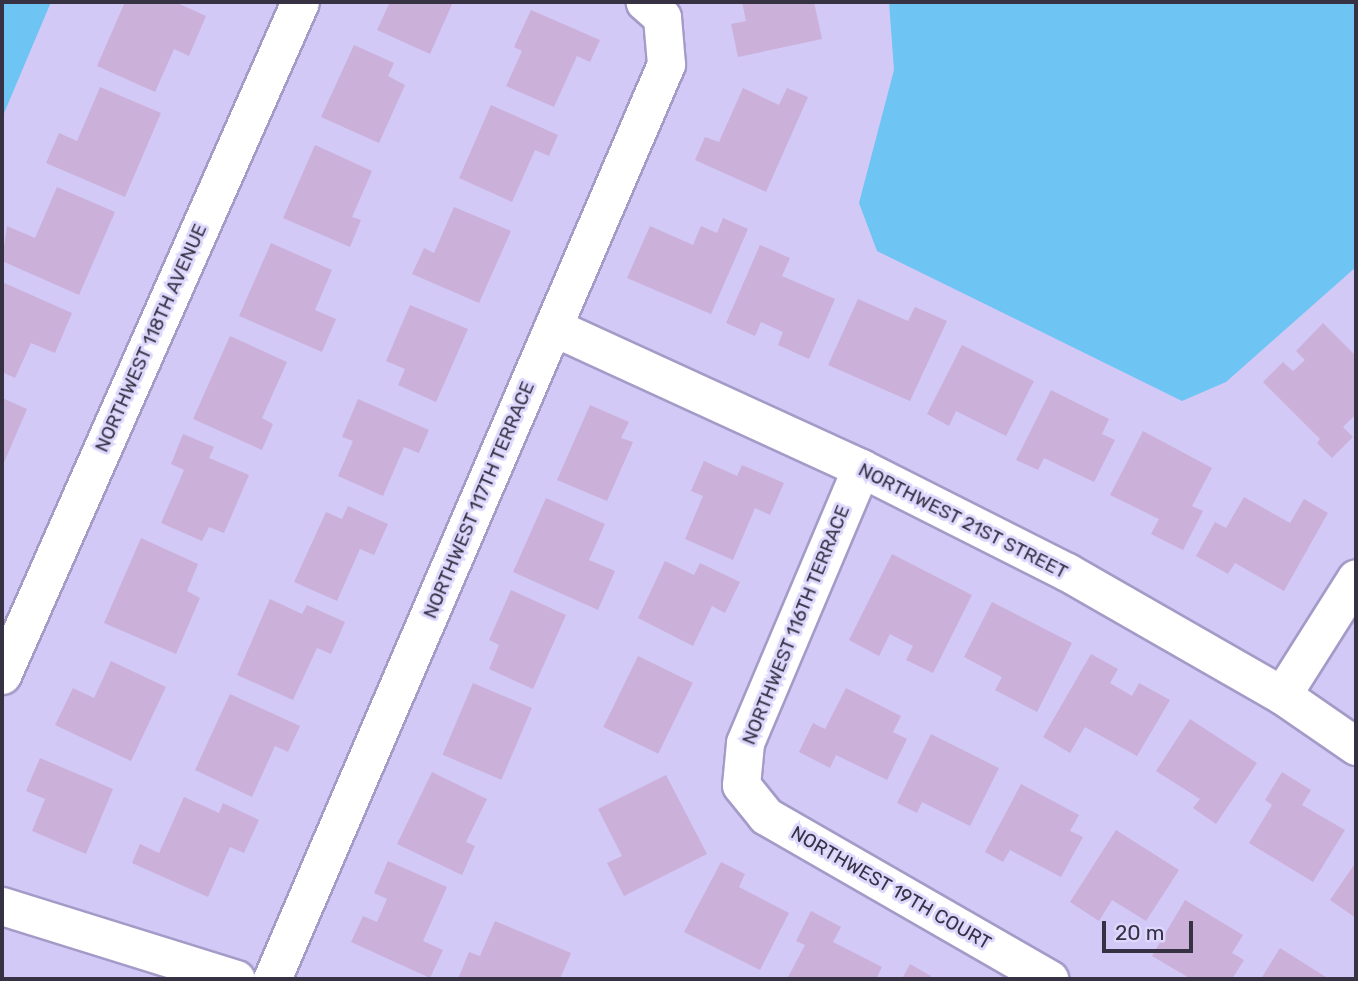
<!DOCTYPE html>
<html>
<head>
<meta charset="utf-8">
<style>
  body { margin:0 }
  #map { position:relative; width:1358px; height:981px; overflow:hidden; background:#d2c9f7; font-family:Rubik,sans-serif }
  div>[style] { position:absolute }
  .water>* { inset:0; background:#6ec4f2 }
  .building>* { inset:0; background:#cbb0d9; transform-origin:0 0 }
  .roads { filter:drop-shadow(2px 0 #a49bc7) drop-shadow(-2px 0 #a49bc7) drop-shadow(0 2px #a49bc7) drop-shadow(0 -2px #a49bc7) }
  .minor>* { height:37px; margin:-18.5px; padding:0 18.5px; transform-origin:18.5px; border-radius:18.5px; background:#fff }
  span { translate:-50% -50%; white-space:nowrap; text-align:center; line-height:1.15; -webkit-text-stroke:6px #ded7fd; paint-order:stroke }
  .street-label { font-size:19px; color:#363244 }
  .frame { position:absolute; inset:0; border:4px solid #363244; pointer-events:none }
  .scale { position:absolute; left:1102px; top:921px; width:91px; height:32px; box-sizing:border-box; border:4px solid #363244; border-top:0; padding-left:9px; font-size:21px; line-height:24px; white-space:nowrap; color:#363244; -webkit-text-stroke:5px #ded7fd; paint-order:stroke }
</style>
</head>
<body>
<div id="map">
  <div class="water">
    <i style="clip-path:polygon(2px 2px,51px 2px,2px 118px)"></i>
    <i style="clip-path:polygon(889px 2px,1356px 2px,1356px 267px,1226px 382px,1182px 401px,877px 251px,859px 203px,894px 70px)"></i>
  </div>
  <div class="building">
    <i style="clip-path:polygon(125px 2px,175px 2px,206px 16px,189px 56px,174px 49px,155px 92px,97px 66px)"></i>
    <i style="clip-path:polygon(390px 2px,453px 2px,430px 54px,377px 30px)"></i>
    <i style="clip-path:polygon(742px 2px,814px 2px,822px 39px,738px 57px,731px 24px,746px 21px)"></i>
    <i style="clip-path:polygon(531px 10px,600px 40px,590px 62px,577px 56px,554px 107px,506px 86px,522px 51px,514px 47px)"></i>
    <i style="clip-path:polygon(354px 45px,394px 63px,388px 76px,405px 85px,379px 143px,321px 117px)"></i>
    <i style="clip-path:polygon(100px 87px,161px 113px,125px 197px,46px 163px,59px 133px,77px 141px)"></i>
    <i style="clip-path:polygon(743px 88px,779px 105px,787px 88px,808px 97px,766px 192px,695px 160px,705px 137px,719px 142px)"></i>
    <i style="clip-path:polygon(491px 105px,558px 135px,549px 156px,535px 150px,512px 202px,459px 178px)"></i>
    <i style="clip-path:polygon(315px 145px,372px 171px,352px 217px,361px 220px,350px 247px,283px 218px)"></i>
    <i style="clip-path:polygon(57px 187px,115px 212px,79px 295px,2px 261px,7px 226px,35px 238px)"></i>
    <i style="clip-path:polygon(454px 207px,511px 231px,479px 303px,412px 274px,424px 248px,434px 253px)"></i>
    <i style="clip-path:polygon(723px 218px,748px 229px,711px 314px,627px 278px,650px 226px,693px 245px,701px 226px,717px 233px)"></i>
    <i style="clip-path:polygon(271px 243px,332px 270px,315px 310px,336px 319px,322px 352px,239px 316px)"></i>
    <i style="clip-path:polygon(760px 245px,790px 258px,782px 276px,835px 299px,809px 359px,778px 345px,783px 332px,761px 322px,755px 336px,726px 323px)"></i>
    <i style="clip-path:polygon(2px 282px,72px 313px,55px 353px,31px 343px,15px 378px,2px 372px)"></i>
    <i style="clip-path:polygon(858px 299px,908px 321px,915px 307px,947px 321px,910px 401px,828px 365px)"></i>
    <i style="clip-path:polygon(410px 305px,468px 329px,436px 402px,398px 385px,405px 369px,386px 361px)"></i>
    <i style="clip-path:polygon(1323px 323px,1356px 356px,1356px 414px,1343px 427px,1353px 437px,1332px 458px,1317px 443px,1320px 439px,1263px 382px,1283px 362px,1293px 371px,1305px 360px,1296px 351px)"></i>
    <i style="clip-path:polygon(230px 336px,287px 362px,262px 418px,273px 424px,262px 450px,193px 419px)"></i>
    <i style="clip-path:polygon(962px 345px,1034px 381px,1006px 436px,956px 411px,949px 426px,927px 414px)"></i>
    <i style="clip-path:polygon(1051px 390px,1109px 419px,1102px 434px,1115px 440px,1094px 482px,1044px 458px,1038px 470px,1016px 460px)"></i>
    <i style="clip-path:polygon(2px 398px,27px 409px,2px 467px)"></i>
    <i style="clip-path:polygon(358px 399px,429px 430px,419px 453px,404px 447px,383px 496px,338px 476px,353px 441px,342px 437px)"></i>
    <i style="clip-path:polygon(590px 405px,629px 422px,621px 438px,633px 442px,607px 501px,557px 480px)"></i>
    <i style="clip-path:polygon(1143px 431px,1212px 468px,1192px 506px,1203px 511px,1183px 550px,1151px 534px,1159px 519px,1110px 495px)"></i>
    <i style="clip-path:polygon(183px 434px,214px 447px,209px 458px,249px 475px,224px 533px,209px 527px,202px 541px,161px 523px,184px 470px,171px 464px)"></i>
    <i style="clip-path:polygon(704px 461px,737px 476px,742px 465px,784px 483px,770px 515px,755px 508px,733px 560px,685px 539px,703px 496px,691px 491px)"></i>
    <i style="clip-path:polygon(1244px 497px,1290px 523px,1304px 499px,1328px 513px,1284px 591px,1235px 563px,1228px 574px,1196px 556px,1215px 522px,1226px 528px)"></i>
    <i style="clip-path:polygon(546px 498px,605px 524px,589px 560px,615px 571px,598px 610px,513px 572px)"></i>
    <i style="clip-path:polygon(348px 506px,388px 524px,374px 555px,360px 549px,337px 601px,294px 582px,326px 512px,342px 519px)"></i>
    <i style="clip-path:polygon(141px 538px,198px 564px,187px 591px,200px 598px,176px 654px,104px 623px)"></i>
    <i style="clip-path:polygon(892px 554px,972px 595px,933px 673px,906px 660px,913px 646px,890px 634px,879px 656px,849px 640px)"></i>
    <i style="clip-path:polygon(665px 561px,694px 575px,700px 563px,740px 582px,725px 613px,712px 606px,693px 646px,638px 618px)"></i>
    <i style="clip-path:polygon(511px 590px,566px 615px,533px 689px,489px 669px,499px 645px,489px 640px)"></i>
    <i style="clip-path:polygon(270px 599px,302px 614px,307px 605px,345px 622px,331px 654px,317px 648px,293px 700px,237px 675px)"></i>
    <i style="clip-path:polygon(992px 602px,1072px 643px,1037px 712px,995px 690px,1002px 677px,964px 657px)"></i>
    <i style="clip-path:polygon(1091px 654px,1118px 669px,1110px 683px,1132px 696px,1139px 683px,1170px 700px,1137px 756px,1085px 727px,1070px 753px,1043px 737px)"></i>
    <i style="left:638px;top:656px;width:61px;height:79px;rotate:26deg"></i>
    <i style="clip-path:polygon(111px 661px,166px 687px,131px 761px,55px 725px,73px 688px,94px 698px)"></i>
    <i style="left:473px;top:683px;width:64px;height:78px;rotate:23deg"></i>
    <i style="clip-path:polygon(846px 688px,901px 716px,893px 732px,907px 739px,887px 780px,836px 755px,830px 768px,799px 752px,813px 723px,825px 729px)"></i>
    <i style="clip-path:polygon(230px 694px,300px 726px,288px 752px,275px 746px,252px 797px,195px 770px)"></i>
    <i style="clip-path:polygon(1190px 719px,1257px 763px,1216px 824px,1193px 808px,1200px 799px,1156px 771px)"></i>
    <i style="clip-path:polygon(931px 734px,999px 768px,970px 826px,922px 802px,917px 813px,897px 803px)"></i>
    <i style="clip-path:polygon(40px 758px,113px 789px,86px 854px,32px 831px,45px 799px,26px 791px)"></i>
    <i style="clip-path:polygon(432px 772px,487px 799px,466px 842px,475px 846px,462px 875px,397px 844px)"></i>
    <i style="clip-path:polygon(1282px 772px,1311px 790px,1302px 805px,1345px 830px,1313px 882px,1249px 843px,1272px 805px,1265px 800px)"></i>
    <i style="clip-path:polygon(666px 775px,707px 854px,624px 896px,607px 863px,622px 856px,598px 809px)"></i>
    <i style="clip-path:polygon(1021px 784px,1079px 815px,1070px 831px,1083px 837px,1061px 877px,1010px 850px,1003px 862px,985px 852px)"></i>
    <i style="clip-path:polygon(184px 797px,219px 813px,223px 803px,259px 820px,244px 853px,230px 847px,208px 897px,132px 863px,140px 844px,159px 853px)"></i>
    <i style="clip-path:polygon(1116px 830px,1179px 870px,1146px 921px,1112px 900px,1099px 921px,1070px 902px)"></i>
    <i style="clip-path:polygon(388px 861px,447px 887px,423px 941px,443px 950px,430px 978px,351px 942px,363px 916px,377px 922px,387px 899px,374px 893px)"></i>
    <i style="clip-path:polygon(721px 862px,745px 874px,739px 887px,789px 913px,760px 970px,684px 932px)"></i>
    <i style="clip-path:polygon(1356px 862px,1356px 918px,1330px 900px)"></i>
    <i style="clip-path:polygon(1185px 900px,1243px 935px,1232px 953px,1244px 960px,1232px 979px,1191px 979px,1152px 956px)"></i>
    <i style="clip-path:polygon(811px 911px,841px 927px,833px 942px,882px 967px,876px 979px,787px 979px,805px 945px,796px 941px)"></i>
    <i style="clip-path:polygon(495px 921px,571px 953px,560px 979px,458px 979px,469px 952px,480px 956px)"></i>
    <i style="clip-path:polygon(1280px 948px,1329px 979px,1261px 979px)"></i>
    <i style="clip-path:polygon(910px 964px,931px 976px,929px 979px,902px 979px)"></i>
  </div>
  <div class="roads">
    <div class="minor">
      <i style="left:553px;top:327px;width:339px;rotate:24.6deg"></i>
      <i style="left:861px;top:468px;width:231px;rotate:26.8deg"></i>
      <i style="left:1067px;top:572px;width:248px;rotate:29.8deg"></i>
      <i style="left:1282px;top:695px;width:90px;rotate:34.6deg"></i>
      <i style="left:861px;top:468px;width:298px;rotate:112.9deg"></i>
      <i style="left:745px;top:743px;width:42px;rotate:95.4deg"></i>
      <i style="left:741px;top:785px;width:40px;rotate:51deg"></i>
      <i style="left:766px;top:816px;width:327px;rotate:29.9deg"></i>
      <i style="left:2px;top:675px;width:736px;rotate:-66.12deg"></i>
      <i style="left:1282px;top:695px;width:138px;rotate:-57.7deg"></i>
      <i style="left:2px;top:906px;width:245px;rotate:17.3deg"></i>
      <i style="left:272px;top:979px;width:996px;rotate:-66.7deg"></i>
      <i style="left:666px;top:64px;width:47px;rotate:-94.9deg"></i>
      <i style="left:662px;top:17px;width:23px;rotate:-139deg"></i>
    </div>
  </div>
  <div class="street-label">
    <span style="left:151px;top:338px;rotate:-66deg">NORTHWEST 118TH AVENUE</span>
    <span style="left:479px;top:500px;rotate:-67deg">NORTHWEST 117TH TERRACE</span>
    <span style="left:963px;top:521px;rotate:27deg">NORTHWEST 21ST STREET</span>
    <span style="left:796px;top:625px;rotate:-68deg">NORTHWEST 116TH TERRACE</span>
    <span style="left:891px;top:888px;rotate:30deg">NORTHWEST 19TH COURT</span>
  </div>
  <div class="frame"></div>
  <div class="scale">20 m</div>
</div>
</body>
</html>
